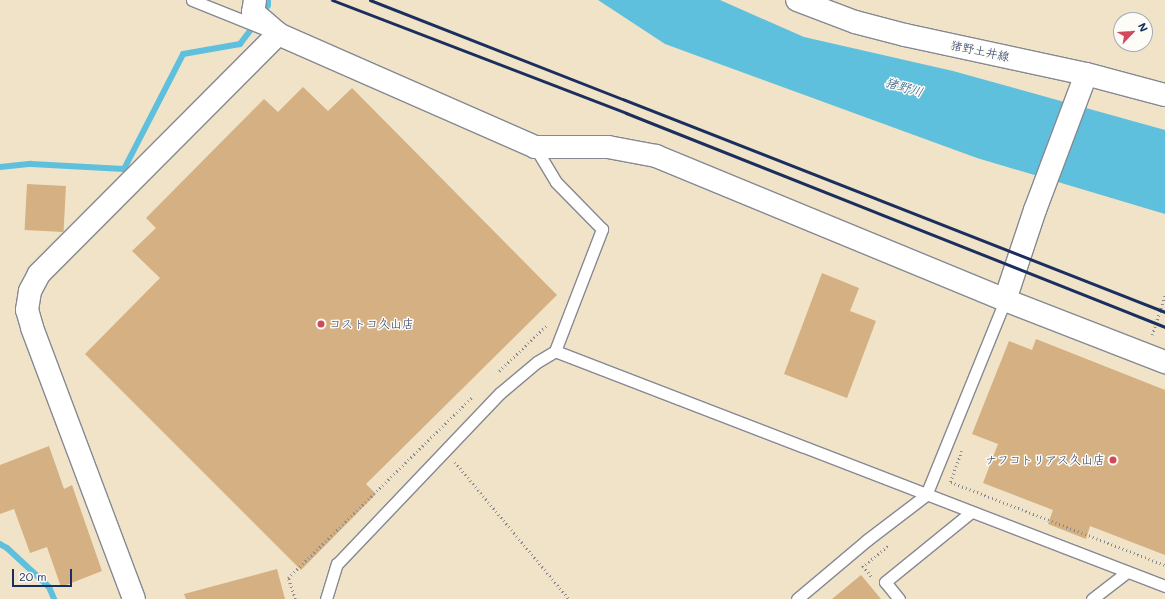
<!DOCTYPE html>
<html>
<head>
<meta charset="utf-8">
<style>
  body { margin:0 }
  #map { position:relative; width:1165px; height:599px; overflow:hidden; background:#f1e3c7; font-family:Mali,"Klee One",sans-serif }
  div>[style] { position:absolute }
  .water>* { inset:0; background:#5fc0dd }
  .stream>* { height:6px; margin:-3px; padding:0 3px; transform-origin:3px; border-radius:3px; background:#5fc0dd }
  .building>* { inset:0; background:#d4b082; transform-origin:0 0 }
  .path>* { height:2.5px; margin-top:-1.25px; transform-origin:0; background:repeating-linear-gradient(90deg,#868992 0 1px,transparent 0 4px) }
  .roads { filter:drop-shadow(1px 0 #868992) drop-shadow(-1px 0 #868992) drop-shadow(0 1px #868992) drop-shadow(0 -1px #868992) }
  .service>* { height:11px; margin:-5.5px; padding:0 5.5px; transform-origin:5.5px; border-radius:5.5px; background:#fff }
  .minor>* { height:22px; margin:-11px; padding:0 11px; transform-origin:11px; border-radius:11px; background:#fff }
  .secondary>* { height:22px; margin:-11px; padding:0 11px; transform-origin:11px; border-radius:11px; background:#fff }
  .rail>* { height:3px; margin:-1.5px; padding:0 1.5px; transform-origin:1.5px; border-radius:1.5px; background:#1b2f5e }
  .dots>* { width:11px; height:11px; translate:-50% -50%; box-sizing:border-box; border:2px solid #fdfcf7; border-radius:50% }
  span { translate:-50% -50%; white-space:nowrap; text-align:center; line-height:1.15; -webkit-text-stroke:3px #fdfcf7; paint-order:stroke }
  .street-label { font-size:12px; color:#1b2f5e }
  .poi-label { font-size:12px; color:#1b2f5e }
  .left { translate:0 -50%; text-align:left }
  .right { translate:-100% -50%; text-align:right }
  .water-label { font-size:13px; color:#2f5a84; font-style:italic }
  .north { position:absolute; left:1113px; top:12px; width:40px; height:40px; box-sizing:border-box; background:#fdfcf7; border:1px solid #a3aaba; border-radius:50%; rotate:65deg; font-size:11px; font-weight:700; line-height:16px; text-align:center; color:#1b2f5e }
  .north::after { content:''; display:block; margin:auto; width:14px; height:18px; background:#d1495b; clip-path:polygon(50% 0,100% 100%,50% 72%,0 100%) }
  .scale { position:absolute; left:12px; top:569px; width:60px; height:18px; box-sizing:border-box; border:2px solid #1b2f5e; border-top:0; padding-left:5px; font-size:12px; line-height:14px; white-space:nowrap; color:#1b2f5e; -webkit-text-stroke:3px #fdfcf7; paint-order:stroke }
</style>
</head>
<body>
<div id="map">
  <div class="water">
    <i style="clip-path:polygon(598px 0,720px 0,804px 37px,953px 71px,1165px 130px,1165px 214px,977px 158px,665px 44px)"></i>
  </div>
  <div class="stream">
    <i style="left:261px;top:15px;width:12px;rotate:-55deg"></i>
    <i style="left:268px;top:5px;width:5px;rotate:-90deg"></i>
    <i style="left:0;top:167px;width:31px;rotate:-6deg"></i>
    <i style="left:31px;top:164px;width:93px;rotate:3.1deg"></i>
    <i style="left:124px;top:169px;width:129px;rotate:-62.8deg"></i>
    <i style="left:183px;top:54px;width:58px;rotate:-10deg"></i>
    <i style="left:240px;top:44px;width:25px;rotate:-53deg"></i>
    <i style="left:0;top:544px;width:8px;rotate:30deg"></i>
    <i style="left:7px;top:548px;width:57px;rotate:42.9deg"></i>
    <i style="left:49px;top:587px;width:13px;rotate:67deg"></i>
  </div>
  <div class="building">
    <i style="clip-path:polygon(303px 87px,328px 111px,352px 88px,557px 295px,366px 484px,376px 494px,301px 570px,85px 354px,160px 278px,132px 251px,156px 228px,146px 218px,264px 99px,278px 112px)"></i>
    <i style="left:27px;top:184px;width:39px;height:46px;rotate:3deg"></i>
    <i style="clip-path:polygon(822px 273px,859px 288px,850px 311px,876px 321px,847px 398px,784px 374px)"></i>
    <i style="clip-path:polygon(1036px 339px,1165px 390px,1165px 555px,1090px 526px,1086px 539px,1048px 524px,1053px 510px,983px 483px,998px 444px,972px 434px,1009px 341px,1032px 350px)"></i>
    <i style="clip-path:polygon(49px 446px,64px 489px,72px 485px,102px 571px,61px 587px,47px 547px,30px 553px,14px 509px,0 514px,0 465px)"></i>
    <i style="clip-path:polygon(277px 569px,285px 599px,186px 599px,184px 594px)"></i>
    <i style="clip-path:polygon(861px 575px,881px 599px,832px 599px)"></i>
  </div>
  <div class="path">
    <i style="left:1152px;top:335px;width:42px;rotate:-72deg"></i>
    <i style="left:499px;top:371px;width:66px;rotate:-43.8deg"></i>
    <i style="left:962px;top:451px;width:33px;rotate:110deg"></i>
    <i style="left:951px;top:482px;width:230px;rotate:21.2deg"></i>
    <i style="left:455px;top:462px;width:178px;rotate:50.2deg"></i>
    <i style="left:863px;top:566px;width:14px;rotate:51deg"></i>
    <i style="left:862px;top:567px;width:35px;rotate:-39deg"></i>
    <i style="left:295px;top:599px;width:22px;rotate:-108deg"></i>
    <i style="left:288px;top:578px;width:257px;rotate:-44.5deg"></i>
  </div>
  <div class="roads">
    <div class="service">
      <i style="left:192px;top:0;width:75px;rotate:21.8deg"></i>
      <i style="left:555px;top:351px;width:654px;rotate:21.07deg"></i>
      <i style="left:326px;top:599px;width:37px;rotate:-73deg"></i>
      <i style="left:337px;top:564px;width:236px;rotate:-46.4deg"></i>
      <i style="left:500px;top:393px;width:48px;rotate:-40deg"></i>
      <i style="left:537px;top:362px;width:21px;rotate:-31deg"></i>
      <i style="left:555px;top:351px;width:131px;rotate:-68.9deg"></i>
      <i style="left:602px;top:229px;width:66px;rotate:-134.4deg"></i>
      <i style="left:556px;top:182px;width:41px;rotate:-121deg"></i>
      <i style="left:797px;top:599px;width:92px;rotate:-40.1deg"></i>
      <i style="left:867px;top:540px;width:74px;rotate:-37.3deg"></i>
      <i style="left:926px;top:495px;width:210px;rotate:-67.9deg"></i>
      <i style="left:899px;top:599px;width:22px;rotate:-129deg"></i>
      <i style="left:885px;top:582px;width:111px;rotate:-39.1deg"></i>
      <i style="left:1092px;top:599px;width:44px;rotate:-37.6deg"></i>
    </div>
    <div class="minor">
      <i style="left:255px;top:0;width:12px;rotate:99deg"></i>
      <i style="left:253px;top:12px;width:33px;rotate:41deg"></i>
      <i style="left:278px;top:34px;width:281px;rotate:23.7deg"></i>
      <i style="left:535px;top:147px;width:73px"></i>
      <i style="left:608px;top:147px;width:49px;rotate:10.6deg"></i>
      <i style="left:656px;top:156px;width:378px;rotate:22.4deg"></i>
      <i style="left:1005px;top:300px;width:172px;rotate:21.2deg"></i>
      <i style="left:1005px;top:300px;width:95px;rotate:-71.6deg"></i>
      <i style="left:1035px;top:210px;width:145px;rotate:-69.4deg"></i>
      <i style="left:134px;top:599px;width:290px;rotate:-110.6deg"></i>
      <i style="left:32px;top:327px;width:18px;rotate:-106deg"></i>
      <i style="left:27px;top:310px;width:19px;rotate:-81deg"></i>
      <i style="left:30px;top:291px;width:19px;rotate:-62deg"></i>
      <i style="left:39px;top:274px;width:339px;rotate:-45.1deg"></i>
    </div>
    <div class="secondary">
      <i style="left:797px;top:0;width:62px;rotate:20.8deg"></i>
      <i style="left:855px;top:22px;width:52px;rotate:14.6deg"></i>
      <i style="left:905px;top:35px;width:185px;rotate:12.2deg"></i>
      <i style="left:1086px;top:74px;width:82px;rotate:14.9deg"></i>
    </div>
  </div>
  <div class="rail">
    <i style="left:332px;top:0;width:315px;rotate:21deg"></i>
    <i style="left:626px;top:113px;width:580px;rotate:21.65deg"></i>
    <i style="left:370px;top:0;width:854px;rotate:21.43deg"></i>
  </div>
  <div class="dots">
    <i style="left:321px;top:324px;background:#d1495b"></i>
    <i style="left:1113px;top:460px;background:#d1495b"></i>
  </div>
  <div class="street-label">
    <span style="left:980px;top:51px;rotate:12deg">猪野土井線</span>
  </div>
  <div class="poi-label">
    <span class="left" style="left:329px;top:324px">コストコ久山店</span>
    <span class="right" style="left:1105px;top:460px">ナフコトリアス久山店</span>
  </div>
  <div class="water-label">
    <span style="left:904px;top:87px;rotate:17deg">猪野川</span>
  </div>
  <div class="north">N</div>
  <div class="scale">20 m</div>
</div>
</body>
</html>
